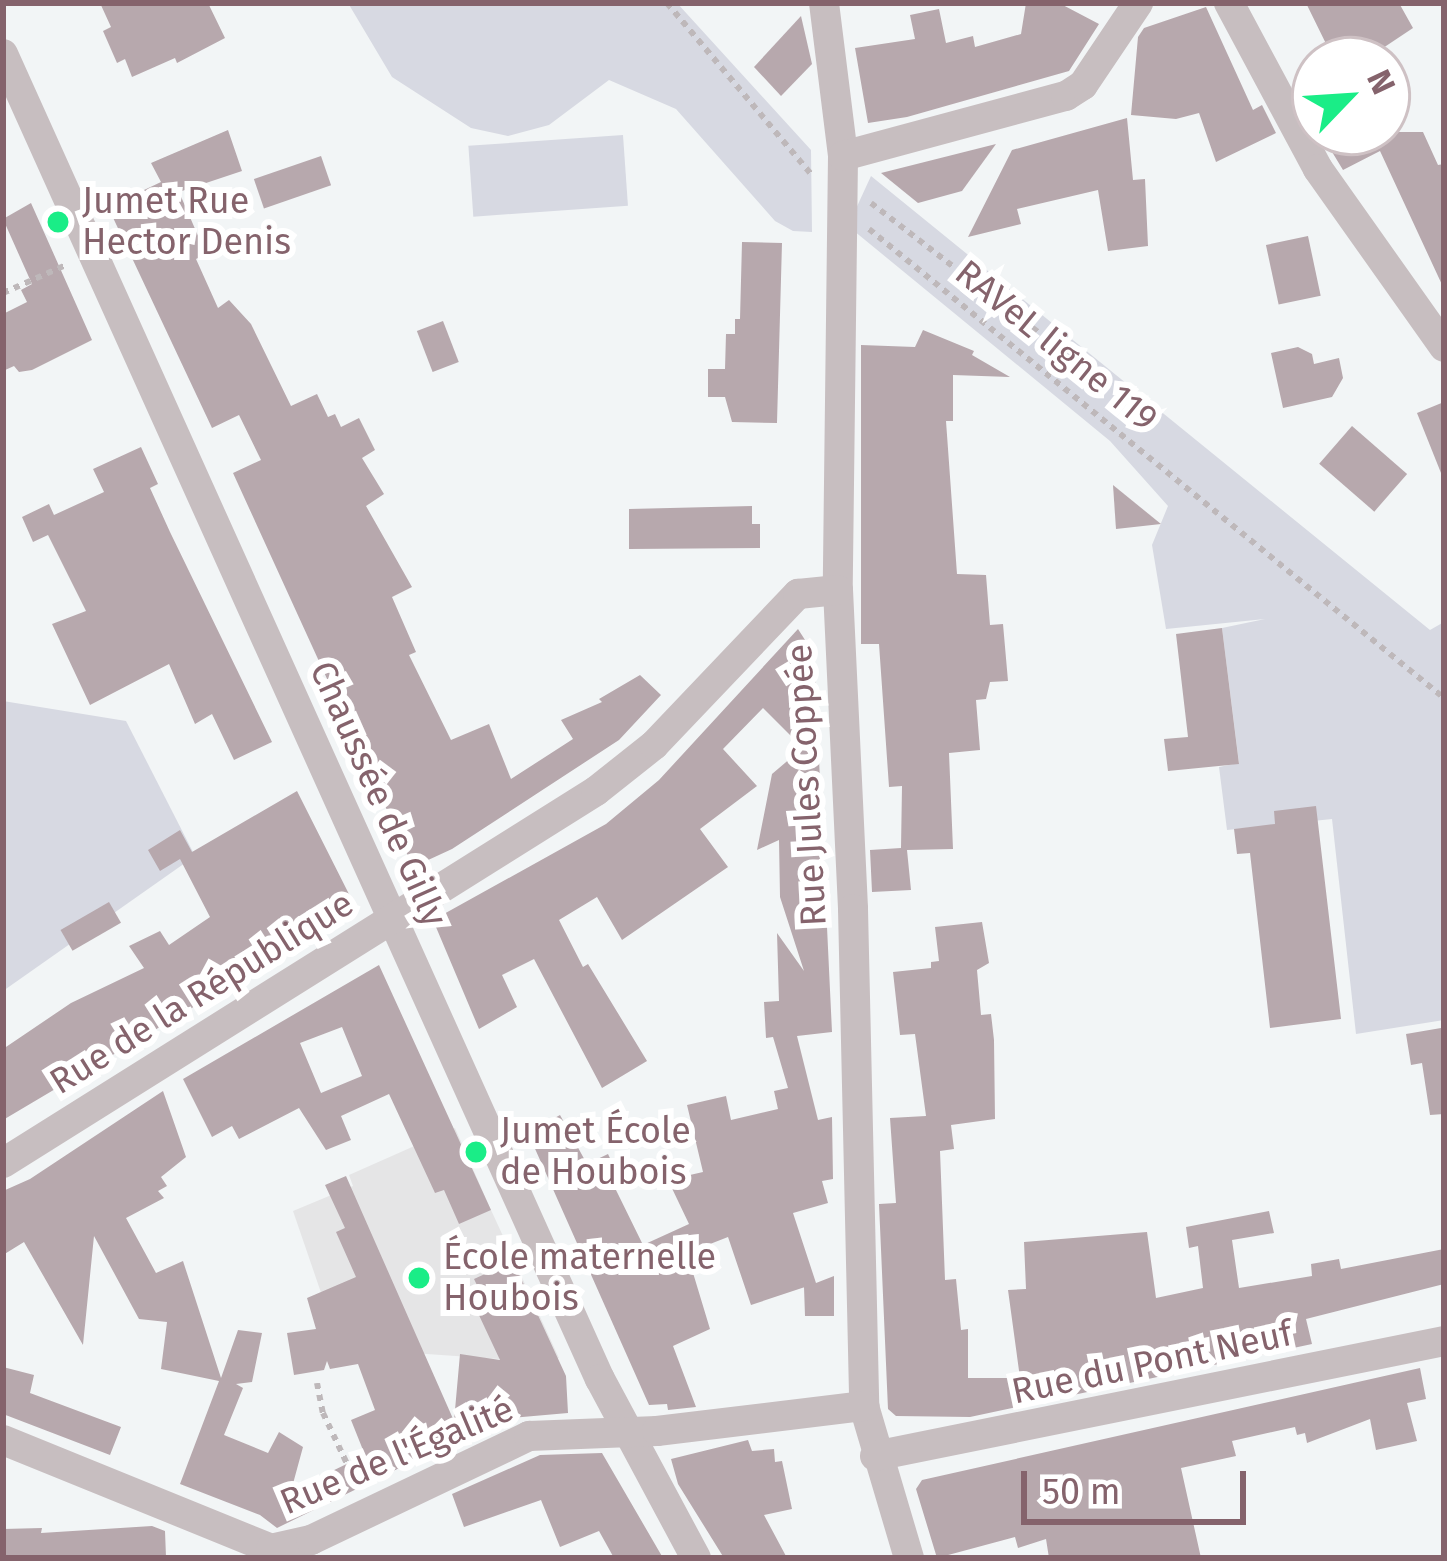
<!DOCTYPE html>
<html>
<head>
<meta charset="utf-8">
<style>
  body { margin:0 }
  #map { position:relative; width:1447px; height:1561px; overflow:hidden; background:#f2f5f6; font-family:"Fira Sans",sans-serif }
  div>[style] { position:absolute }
  .built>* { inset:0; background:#e5e5e6 }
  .green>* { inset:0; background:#d7d9e2; transform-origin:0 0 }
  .building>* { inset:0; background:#b7a8ad; transform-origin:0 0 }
  .path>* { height:6px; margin-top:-3px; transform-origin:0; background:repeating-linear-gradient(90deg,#beb8ba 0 6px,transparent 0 12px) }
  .minor>* { height:30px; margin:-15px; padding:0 15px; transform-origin:15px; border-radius:15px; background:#c7bec0 }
  .dots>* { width:33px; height:33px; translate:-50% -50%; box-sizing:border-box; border:6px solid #fff; border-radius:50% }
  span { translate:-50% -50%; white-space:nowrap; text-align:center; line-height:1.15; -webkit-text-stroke:12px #fff; paint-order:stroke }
  .poi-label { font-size:36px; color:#85636c }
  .left { translate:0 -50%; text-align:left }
  .street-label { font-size:36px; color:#85636c }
  .frame { position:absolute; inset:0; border:6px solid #85636c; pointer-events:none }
  .north { position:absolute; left:1291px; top:36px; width:120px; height:120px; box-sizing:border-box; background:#fff; border:3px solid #cec1c4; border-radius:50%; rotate:65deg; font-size:33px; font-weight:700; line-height:48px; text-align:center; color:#85636c }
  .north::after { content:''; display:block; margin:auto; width:42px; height:54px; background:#1aed87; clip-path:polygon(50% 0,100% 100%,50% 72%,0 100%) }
  .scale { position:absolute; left:1021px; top:1471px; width:225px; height:54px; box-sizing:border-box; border:6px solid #85636c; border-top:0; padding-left:15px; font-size:36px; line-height:42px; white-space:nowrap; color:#85636c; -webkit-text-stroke:9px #fff; paint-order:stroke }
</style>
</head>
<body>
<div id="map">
  <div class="built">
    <i style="clip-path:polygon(455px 1128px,491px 1210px,559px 1358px,544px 1364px,506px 1348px,499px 1359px,340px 1348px,293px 1211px,353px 1186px,349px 1175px)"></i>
  </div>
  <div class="green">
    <i style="clip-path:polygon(348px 3px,677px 3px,811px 150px,812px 232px,793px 231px,775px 221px,676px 109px,609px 80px,549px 125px,508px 136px,471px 128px,392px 77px)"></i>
    <i style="left:623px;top:135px;width:71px;height:155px;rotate:86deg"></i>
    <i style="clip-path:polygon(871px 176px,1430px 630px,1444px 622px,1444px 1020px,1356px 1034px,1332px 819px,1227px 830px,1219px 767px,1239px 763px,1222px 628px,1265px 619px,1166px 629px,1152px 545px,1168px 506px,1110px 441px,848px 226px)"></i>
    <i style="clip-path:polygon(3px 701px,126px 721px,195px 856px,3px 991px)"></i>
  </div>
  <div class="building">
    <i style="clip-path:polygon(100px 3px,208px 3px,225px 38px,177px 63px,175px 58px,132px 77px,125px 59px,117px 63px,103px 31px,111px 27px)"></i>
    <i style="clip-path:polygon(1026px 3px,1059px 3px,1099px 24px,1069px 71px,907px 117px,868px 123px,855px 48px,915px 39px,910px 15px,939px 9px,946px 43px,973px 36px,975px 47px,1021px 34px)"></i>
    <i style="clip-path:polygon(1306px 3px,1399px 3px,1413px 28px,1377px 52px,1381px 60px,1334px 60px)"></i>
    <i style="clip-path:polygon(1206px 7px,1253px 110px,1262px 105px,1276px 133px,1216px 162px,1199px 113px,1176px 119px,1131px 115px,1138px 37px,1144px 28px)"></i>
    <i style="clip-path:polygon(801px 16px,812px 64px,781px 96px,754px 67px)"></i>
    <i style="clip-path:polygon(1315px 76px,1315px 114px,1312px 116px,1296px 86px)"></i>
    <i style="clip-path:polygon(1127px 118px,1133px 180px,1145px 179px,1148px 246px,1108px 251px,1098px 190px,1017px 209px,1021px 224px,968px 237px,1012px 150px)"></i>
    <i style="clip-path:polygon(228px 130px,242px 171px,179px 192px,206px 254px,196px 259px,218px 308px,229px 300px,251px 324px,291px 406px,317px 394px,328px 417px,335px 414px,341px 427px,359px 418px,375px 450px,362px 458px,384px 494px,366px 506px,412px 587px,392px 597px,416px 652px,409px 655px,451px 740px,489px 724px,511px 779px,573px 739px,561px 720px,602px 702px,599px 699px,640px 675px,661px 695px,619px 740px,452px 849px,413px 867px,233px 473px,261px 460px,239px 415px,212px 428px,108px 207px,161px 182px,151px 163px)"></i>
    <i style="clip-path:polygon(1320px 132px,1423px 132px,1438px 165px,1444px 164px,1444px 289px,1380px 151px,1343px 170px)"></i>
    <i style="clip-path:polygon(996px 144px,962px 191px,918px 203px,881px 173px)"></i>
    <i style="left:321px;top:156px;width:31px;height:71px;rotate:71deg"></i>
    <i style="clip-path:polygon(31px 203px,92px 340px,32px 370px,19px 372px,14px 366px,3px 371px,3px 314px,27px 302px,21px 290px,32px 284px,3px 219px)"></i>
    <i style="left:1308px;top:236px;width:61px;height:43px;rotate:78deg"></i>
    <i style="clip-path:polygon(742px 242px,782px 243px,777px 423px,732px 422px,725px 397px,708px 397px,708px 369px,725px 369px,726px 334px,735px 334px,735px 319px,740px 319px)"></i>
    <i style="left:443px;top:321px;width:44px;height:28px;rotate:69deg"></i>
    <i style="clip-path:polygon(923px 330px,974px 351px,972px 355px,1010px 377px,953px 375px,953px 421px,946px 421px,957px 574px,986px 575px,990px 625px,1003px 624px,1008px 681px,990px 682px,986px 699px,976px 700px,980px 750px,949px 753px,953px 849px,907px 850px,911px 890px,872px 892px,870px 850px,901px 848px,902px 786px,889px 787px,879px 644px,861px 644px,861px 345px,915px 347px)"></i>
    <i style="clip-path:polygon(1298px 347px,1312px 354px,1314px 364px,1339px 358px,1343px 378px,1332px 397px,1283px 408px,1271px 353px)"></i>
    <i style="clip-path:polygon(1444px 402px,1444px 478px,1443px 478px,1417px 413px)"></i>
    <i style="left:1352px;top:426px;width:73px;height:50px;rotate:41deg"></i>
    <i style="clip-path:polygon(141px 447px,158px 484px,150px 488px,170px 532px,272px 742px,234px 760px,212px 714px,195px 724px,169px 664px,90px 705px,52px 624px,86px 611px,48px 535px,33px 542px,22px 517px,49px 504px,54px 515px,104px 492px,93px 469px)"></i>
    <i style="clip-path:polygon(1113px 485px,1161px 524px,1116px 529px)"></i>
    <i style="clip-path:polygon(752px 506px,752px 524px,760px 524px,760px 548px,629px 549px,629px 509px)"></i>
    <i style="clip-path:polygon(1222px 628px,1239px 764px,1168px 771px,1164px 739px,1188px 737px,1176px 634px)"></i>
    <i style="clip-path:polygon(798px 629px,814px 654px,832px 1032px,797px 1036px,818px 1120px,832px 1117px,833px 1179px,822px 1181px,828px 1203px,793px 1213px,816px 1283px,834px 1276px,834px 1316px,805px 1316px,804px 1287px,814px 1284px,751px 1305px,728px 1237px,687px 1253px,710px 1329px,673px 1346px,696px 1407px,668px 1410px,667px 1404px,649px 1405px,528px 1133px,560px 1115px,587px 1164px,608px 1154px,624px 1188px,616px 1190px,643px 1245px,689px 1224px,668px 1180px,703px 1172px,687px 1105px,726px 1096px,731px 1120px,778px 1109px,774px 1091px,788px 1088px,773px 1037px,766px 1038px,764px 1002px,779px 1001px,777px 933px,804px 971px,780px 897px,779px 840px,757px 850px,772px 774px,792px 757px,791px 736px,763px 708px,723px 749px,757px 786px,700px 829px,728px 867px,622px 940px,597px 897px,559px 920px,583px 967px,588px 964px,647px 1061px,602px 1088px,534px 959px,502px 975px,517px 1007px,479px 1029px,433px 920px,606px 824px,659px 780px)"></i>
    <i style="clip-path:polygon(297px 791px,357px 910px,3px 1120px,3px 1049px,71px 1003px,144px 968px,129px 946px,160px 931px,169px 945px,210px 917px,180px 859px,160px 871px,148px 850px,180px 830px,192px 852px)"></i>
    <i style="clip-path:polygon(1316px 806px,1341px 1019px,1270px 1028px,1250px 853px,1237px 854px,1234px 829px,1275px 824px,1274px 811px)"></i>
    <i style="left:109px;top:902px;width:24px;height:56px;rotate:60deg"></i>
    <i style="clip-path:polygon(982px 922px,989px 963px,977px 970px,981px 1015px,991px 1014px,994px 1040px,995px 1119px,951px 1125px,954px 1149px,940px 1151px,945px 1280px,956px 1279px,961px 1330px,968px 1329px,968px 1378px,1020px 1378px,1008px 1290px,1026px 1289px,1024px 1242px,1147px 1232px,1156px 1298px,1203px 1288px,1198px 1246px,1189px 1248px,1186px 1227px,1269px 1211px,1274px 1233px,1232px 1240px,1239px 1288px,1312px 1276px,1311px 1264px,1339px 1259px,1341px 1269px,1444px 1249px,1444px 1284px,1306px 1319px,1312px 1344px,970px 1417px,896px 1416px,888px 1409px,879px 1204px,896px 1203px,890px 1118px,926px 1116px,915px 1034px,900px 1035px,893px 972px,931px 968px,931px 962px,939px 961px,935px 927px)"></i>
    <i style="clip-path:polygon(evenodd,379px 965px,491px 1210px,459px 1224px,444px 1190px,435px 1193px,389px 1094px,341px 1116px,351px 1140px,326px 1150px,299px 1108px,239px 1139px,232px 1126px,212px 1137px,183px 1079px,379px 965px,342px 1027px,362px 1076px,321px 1093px,300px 1043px,342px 1027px)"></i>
    <i style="clip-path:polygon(1441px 1028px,1444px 1114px,1430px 1115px,1422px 1063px,1411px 1065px,1406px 1034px)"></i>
    <i style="clip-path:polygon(163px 1091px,186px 1157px,161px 1177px,167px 1186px,158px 1191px,164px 1198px,126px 1218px,156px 1273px,183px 1261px,221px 1378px,238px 1330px,262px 1333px,252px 1382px,236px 1384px,243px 1388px,224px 1435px,268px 1453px,279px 1432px,303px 1447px,291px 1491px,361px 1457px,367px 1460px,351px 1420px,375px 1410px,358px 1364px,330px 1369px,327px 1361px,324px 1370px,294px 1375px,287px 1333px,316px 1329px,307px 1298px,356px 1277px,336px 1232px,345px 1228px,325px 1185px,346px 1176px,454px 1421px,460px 1354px,500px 1360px,477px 1311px,487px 1306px,474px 1279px,513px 1261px,566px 1376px,568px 1413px,478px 1421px,481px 1428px,277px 1528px,260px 1515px,180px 1484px,219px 1381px,161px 1369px,167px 1322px,139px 1319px,94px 1236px,83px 1345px,24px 1242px,3px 1255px,3px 1191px,30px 1179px)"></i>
    <i style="clip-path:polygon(3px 1367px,34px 1375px,30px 1393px,121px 1427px,110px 1455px,3px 1414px)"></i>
    <i style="clip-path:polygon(1420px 1368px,1426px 1399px,1407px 1403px,1417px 1441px,1376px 1450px,1370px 1419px,1307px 1443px,1305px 1433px,1297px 1435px,1295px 1427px,1232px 1441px,1236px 1456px,1181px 1468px,1201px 1558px,1049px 1558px,1046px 1539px,1018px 1548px,1015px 1537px,937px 1558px,916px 1489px,922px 1480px)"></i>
    <i style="clip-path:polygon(748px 1440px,752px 1451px,774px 1449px,775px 1462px,782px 1461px,792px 1509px,764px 1515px,787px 1558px,724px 1558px,678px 1484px,671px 1459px)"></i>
    <i style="clip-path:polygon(602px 1453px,663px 1558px,614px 1558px,599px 1531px,560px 1547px,541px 1500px,464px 1527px,452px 1494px,540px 1455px)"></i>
    <i style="clip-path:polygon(152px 1526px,165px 1531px,166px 1557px,3px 1558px,3px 1529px,42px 1528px,41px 1533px)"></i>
  </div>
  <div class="path">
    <i style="left:667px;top:3px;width:225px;rotate:49.9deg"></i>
    <i style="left:871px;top:203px;width:216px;rotate:37.7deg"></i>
    <i style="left:869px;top:229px;width:742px;rotate:39.2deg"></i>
    <i style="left:3px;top:293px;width:71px;rotate:-24deg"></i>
    <i style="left:317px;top:1383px;width:31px;rotate:79deg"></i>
    <i style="left:323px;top:1413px;width:80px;rotate:64.7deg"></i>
  </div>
  <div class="minor">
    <i style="left:824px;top:3px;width:154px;rotate:82.9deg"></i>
    <i style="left:843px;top:156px;width:434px;rotate:90.7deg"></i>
    <i style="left:838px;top:590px;width:319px;rotate:87.3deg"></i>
    <i style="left:853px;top:909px;width:497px;rotate:88.7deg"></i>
    <i style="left:864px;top:1406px;width:159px;rotate:73.5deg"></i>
    <i style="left:1229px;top:3px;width:188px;rotate:61.8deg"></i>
    <i style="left:1318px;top:169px;width:218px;rotate:54.7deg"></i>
    <i style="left:3px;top:54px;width:1453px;rotate:65.75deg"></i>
    <i style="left:600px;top:1379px;width:203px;rotate:61.8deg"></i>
    <i style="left:843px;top:156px;width:231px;rotate:-15.1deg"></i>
    <i style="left:1066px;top:96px;width:20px;rotate:-33deg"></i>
    <i style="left:1083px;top:85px;width:99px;rotate:-56.1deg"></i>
    <i style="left:3px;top:1163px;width:700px;rotate:-32.1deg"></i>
    <i style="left:596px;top:791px;width:74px;rotate:-38.4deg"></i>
    <i style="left:654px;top:745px;width:209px;rotate:-46.4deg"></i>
    <i style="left:798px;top:594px;width:40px;rotate:-5.7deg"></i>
    <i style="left:3px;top:1440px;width:289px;rotate:22.1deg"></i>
    <i style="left:271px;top:1549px;width:41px;rotate:-12.7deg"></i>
    <i style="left:311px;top:1540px;width:242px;rotate:-25.5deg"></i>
    <i style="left:529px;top:1436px;width:128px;rotate:-2.2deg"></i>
    <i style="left:657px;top:1431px;width:209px;rotate:-6.9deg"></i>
    <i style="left:875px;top:1456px;width:581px;rotate:-11.43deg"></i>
  </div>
  <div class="dots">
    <i style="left:58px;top:222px;background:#1aed87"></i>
    <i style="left:476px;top:1152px;background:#1aed87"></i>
    <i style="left:419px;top:1278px;background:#1aed87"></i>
  </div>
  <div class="poi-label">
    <span class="left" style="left:82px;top:222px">Jumet Rue<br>Hector Denis</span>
    <span class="left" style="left:500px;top:1152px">Jumet École<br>de Houbois</span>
    <span class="left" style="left:443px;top:1278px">École maternelle<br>Houbois</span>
  </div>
  <div class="street-label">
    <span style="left:1056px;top:346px;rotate:39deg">RAVeL ligne 119</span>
    <span style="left:807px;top:785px;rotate:-93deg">Rue Jules Coppée</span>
    <span style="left:378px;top:794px;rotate:66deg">Chaussée de Gilly</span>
    <span style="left:202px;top:993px;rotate:-32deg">Rue de la République</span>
    <span style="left:1152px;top:1363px;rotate:-12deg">Rue du Pont Neuf</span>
    <span style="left:397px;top:1456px;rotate:-23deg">Rue de l'Égalité</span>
  </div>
  <div class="frame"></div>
  <div class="north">N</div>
  <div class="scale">50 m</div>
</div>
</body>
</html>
